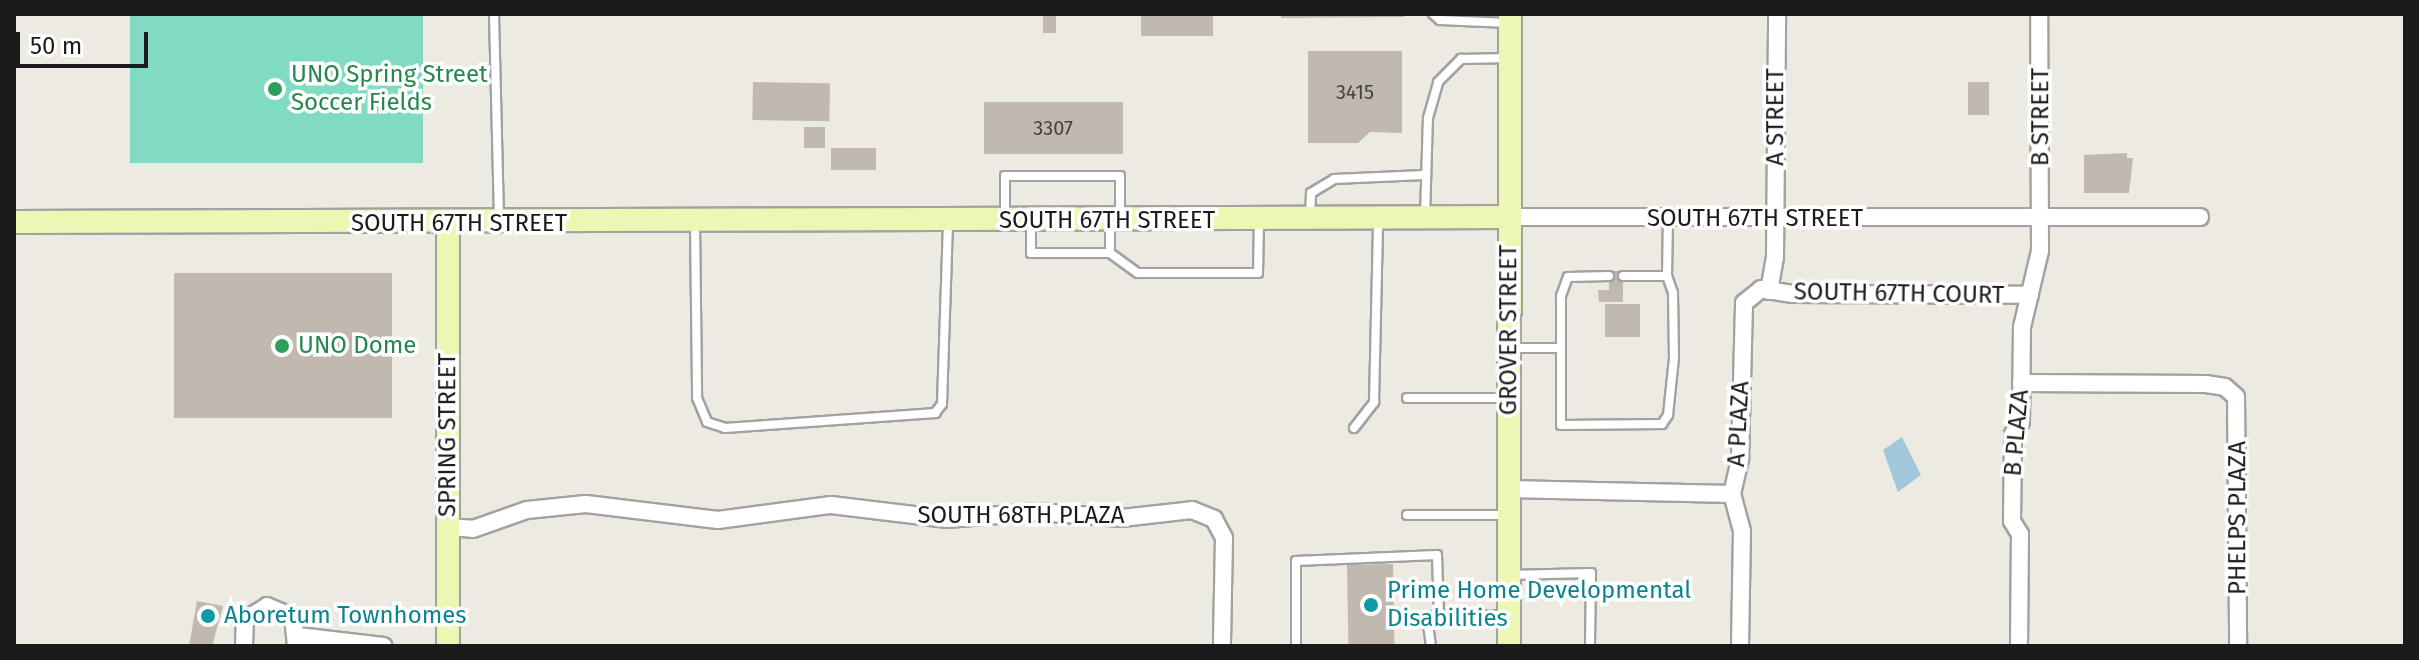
<!DOCTYPE html>
<html>
<head>
<meta charset="utf-8">
<style>
  body { margin:0 }
  #map { position:relative; width:2419px; height:660px; overflow:hidden; background:#edeae1; font-family:"Fira Sans",sans-serif }
  div>[style] { position:absolute }
  .pitch>* { inset:0; background:#80dbc2; transform-origin:0 0 }
  .water>* { inset:0; background:#a2c6da }
  .building>* { inset:0; background:#c1b9b0; transform-origin:0 0 }
  .roads { filter:drop-shadow(2px 0 #a2a2a2) drop-shadow(-2px 0 #a2a2a2) drop-shadow(0 2px #a2a2a2) drop-shadow(0 -2px #a2a2a2) }
  .lane>* { height:8px; margin:-4px; padding:0 4px; transform-origin:4px; border-radius:4px; background:#fff }
  .street>* { height:16px; margin:-8px; padding:0 8px; transform-origin:8px; border-radius:8px; background:#fff }
  .secondary>* { height:22px; margin:-11px; padding:0 11px; transform-origin:11px; border-radius:11px; background:#ecf7b4 }
  .dots>* { width:22px; height:22px; translate:-50% -50%; box-sizing:border-box; border:4px solid #fff; border-radius:50% }
  span { translate:-50% -50%; white-space:nowrap; text-align:center; line-height:1.15; -webkit-text-stroke:7px #fff; paint-order:stroke }
  .number-label { font-size:20px; color:#444240 }
  .number-label span { -webkit-text-stroke-width:0 }
  .leisure-label { font-size:24px; color:#27864d }
  .left { translate:0 -50%; text-align:left }
  .street-label { font-size:24px; color:#1b1b1b }
  .culture-label { font-size:24px; color:#0d838f }
  .frame { position:absolute; inset:0; border:16px solid #1b1b1b; pointer-events:none }
  .scale { position:absolute; left:16px; top:32px; width:132px; height:36px; box-sizing:border-box; border:4px solid #1b1b1b; border-top:0; padding-left:10px; font-size:24px; line-height:28px; white-space:nowrap; color:#1b1b1b; -webkit-text-stroke:6px #fff; paint-order:stroke }
</style>
</head>
<body>
<div id="map">
  <div class="pitch">
    <i style="left:130px;top:14px;width:293px;height:149px"></i>
  </div>
  <div class="water">
    <i style="clip-path:polygon(1902px 437px,1921px 475px,1898px 492px,1883px 450px)"></i>
  </div>
  <div class="building">
    <i style="left:1043px;top:14px;width:13px;height:19px"></i>
    <i style="left:1141px;top:14px;width:72px;height:22px"></i>
    <i style="clip-path:polygon(1281px 14px,1404px 14px,1404px 17px,1281px 18px)"></i>
    <i style="clip-path:polygon(1308px 51px,1402px 51px,1402px 133px,1370px 132px,1358px 143px,1308px 143px)"></i>
    <i style="left:753px;top:82px;width:77px;height:38px;rotate:1deg"></i>
    <i style="left:1968px;top:82px;width:21px;height:33px"></i>
    <i style="left:984px;top:102px;width:139px;height:52px"></i>
    <i style="left:804px;top:127px;width:21px;height:21px"></i>
    <i style="left:831px;top:148px;width:45px;height:22px"></i>
    <i style="clip-path:polygon(2127px 153px,2127px 158px,2133px 158px,2129px 193px,2084px 193px,2084px 155px)"></i>
    <i style="clip-path:polygon(1609px 271px,1623px 271px,1623px 302px,1599px 302px,1598px 290px,1609px 290px)"></i>
    <i style="left:392px;top:273px;width:145px;height:218px;rotate:90deg"></i>
    <i style="left:1605px;top:304px;width:35px;height:33px"></i>
    <i style="left:1393px;top:564px;width:82px;height:46px;rotate:89deg"></i>
    <i style="clip-path:polygon(197px 601px,223px 606px,212px 646px,189px 646px)"></i>
  </div>
  <div class="roads">
    <div class="lane">
      <i style="left:494px;top:14px;width:205px;rotate:88.6deg"></i>
      <i style="left:1433px;top:14px;width:9px;rotate:41deg"></i>
      <i style="left:1440px;top:20px;width:69px;rotate:2.5deg"></i>
      <i style="left:1310px;top:214px;width:21px;rotate:-87deg"></i>
      <i style="left:1311px;top:193px;width:27px;rotate:-31deg"></i>
      <i style="left:1334px;top:179px;width:90px;rotate:-2.5deg"></i>
      <i style="left:1005px;top:215px;width:39px;rotate:-90deg"></i>
      <i style="left:1005px;top:176px;width:115px"></i>
      <i style="left:1120px;top:176px;width:40px;rotate:90deg"></i>
      <i style="left:1425px;top:217px;width:99px;rotate:-88.3deg"></i>
      <i style="left:1428px;top:118px;width:37px;rotate:-74deg"></i>
      <i style="left:1438px;top:82px;width:33px;rotate:-45deg"></i>
      <i style="left:1461px;top:59px;width:48px;rotate:-1.2deg"></i>
      <i style="left:1031px;top:222px;width:31px;rotate:90deg"></i>
      <i style="left:1031px;top:253px;width:79px"></i>
      <i style="left:1110px;top:253px;width:32px;rotate:-90deg"></i>
      <i style="left:695px;top:223px;width:175px;rotate:89.3deg"></i>
      <i style="left:697px;top:398px;width:26px;rotate:67deg"></i>
      <i style="left:707px;top:422px;width:19px;rotate:18deg"></i>
      <i style="left:725px;top:428px;width:211px;rotate:-4.1deg"></i>
      <i style="left:935px;top:413px;width:11px;rotate:-52deg"></i>
      <i style="left:942px;top:404px;width:182px;rotate:-88.1deg"></i>
      <i style="left:1110px;top:253px;width:34px;rotate:36deg"></i>
      <i style="left:1138px;top:273px;width:120px"></i>
      <i style="left:1258px;top:273px;width:52px;rotate:-88.9deg"></i>
      <i style="left:1623px;top:276px;width:44px"></i>
      <i style="left:1667px;top:276px;width:57px;rotate:-89deg"></i>
      <i style="left:1510px;top:348px;width:51px"></i>
      <i style="left:1561px;top:348px;width:52px;rotate:-90deg"></i>
      <i style="left:1561px;top:296px;width:20px;rotate:-70deg"></i>
      <i style="left:1568px;top:277px;width:41px;rotate:-1.4deg"></i>
      <i style="left:1561px;top:348px;width:77px;rotate:90deg"></i>
      <i style="left:1561px;top:425px;width:101px;rotate:-0.6deg"></i>
      <i style="left:1662px;top:424px;width:11px;rotate:-56deg"></i>
      <i style="left:1668px;top:415px;width:57px;rotate:-84deg"></i>
      <i style="left:1674px;top:358px;width:65px;rotate:-90.9deg"></i>
      <i style="left:1673px;top:293px;width:18px;rotate:-109deg"></i>
      <i style="left:1407px;top:398px;width:101px"></i>
      <i style="left:1354px;top:428px;width:33px;rotate:-52deg"></i>
      <i style="left:1374px;top:402px;width:182px;rotate:-88.7deg"></i>
      <i style="left:1407px;top:515px;width:101px"></i>
      <i style="left:1509px;top:575px;width:82px;rotate:-1.4deg"></i>
      <i style="left:1591px;top:573px;width:73px;rotate:90.8deg"></i>
      <i style="left:1296px;top:646px;width:85px;rotate:-90deg"></i>
      <i style="left:1296px;top:561px;width:141px;rotate:-2.4deg"></i>
      <i style="left:1437px;top:555px;width:61px;rotate:88.1deg"></i>
      <i style="left:1431px;top:646px;width:30px;rotate:-98deg"></i>
      <i style="left:1427px;top:616px;width:81px;rotate:-0.7deg"></i>
    </div>
    <div class="street">
      <i style="left:1510px;top:217px;width:690px"></i>
      <i style="left:1769px;top:291px;width:35px;rotate:-80deg"></i>
      <i style="left:1775px;top:257px;width:243px;rotate:-89.5deg"></i>
      <i style="left:2021px;top:383px;width:185px;rotate:0.3deg"></i>
      <i style="left:2206px;top:384px;width:19px;rotate:9deg"></i>
      <i style="left:2225px;top:387px;width:15px;rotate:42deg"></i>
      <i style="left:2236px;top:397px;width:249px;rotate:89.5deg"></i>
      <i style="left:1508px;top:489px;width:224px;rotate:1.3deg"></i>
      <i style="left:447px;top:527px;width:26px;rotate:4deg"></i>
      <i style="left:473px;top:529px;width:57px;rotate:-19.4deg"></i>
      <i style="left:527px;top:510px;width:59px;rotate:-5.8deg"></i>
      <i style="left:586px;top:504px;width:133px;rotate:6.9deg"></i>
      <i style="left:718px;top:520px;width:114px;rotate:-7.6deg"></i>
      <i style="left:831px;top:505px;width:117px;rotate:6.9deg"></i>
      <i style="left:947px;top:519px;width:90px;rotate:-4.4deg"></i>
      <i style="left:1037px;top:512px;width:85px;rotate:4deg"></i>
      <i style="left:1122px;top:518px;width:70px;rotate:-6.5deg"></i>
      <i style="left:1192px;top:510px;width:24px;rotate:22deg"></i>
      <i style="left:1214px;top:519px;width:21px;rotate:62deg"></i>
      <i style="left:1224px;top:538px;width:108px;rotate:91.1deg"></i>
      <i style="left:298px;top:636px;width:86px;rotate:6.7deg"></i>
      <i style="left:244px;top:646px;width:26px;rotate:-88deg"></i>
      <i style="left:245px;top:620px;width:26px;rotate:-32deg"></i>
      <i style="left:267px;top:606px;width:28px;rotate:23deg"></i>
      <i style="left:293px;top:617px;width:29px;rotate:84deg"></i>
      <i style="left:1740px;top:646px;width:115px;rotate:-89deg"></i>
      <i style="left:1742px;top:531px;width:38px;rotate:-105deg"></i>
      <i style="left:1732px;top:494px;width:37px;rotate:-77deg"></i>
      <i style="left:1740px;top:458px;width:155px;rotate:-88.5deg"></i>
      <i style="left:1744px;top:303px;width:22px;rotate:-39deg"></i>
      <i style="left:1761px;top:289px;width:32px;rotate:9deg"></i>
      <i style="left:1793px;top:294px;width:237px;rotate:0.2deg"></i>
      <i style="left:2019px;top:646px;width:112px;rotate:-89.5deg"></i>
      <i style="left:2020px;top:534px;width:15px;rotate:-122deg"></i>
      <i style="left:2012px;top:521px;width:87px;rotate:-89.3deg"></i>
      <i style="left:2013px;top:434px;width:14px;rotate:-56deg"></i>
      <i style="left:2021px;top:422px;width:95px;rotate:-89.4deg"></i>
      <i style="left:2022px;top:327px;width:78px;rotate:-76.7deg"></i>
      <i style="left:2040px;top:251px;width:237px;rotate:-90.2deg"></i>
    </div>
    <div class="secondary">
      <i style="left:14px;top:222px;width:1496px;rotate:-0.19deg"></i>
      <i style="left:448px;top:646px;width:422px;rotate:-90deg"></i>
      <i style="left:1509px;top:646px;width:632px;rotate:-89.91deg"></i>
    </div>
  </div>
  <div class="dots">
    <i style="left:275px;top:89px;background:#2e9e5b"></i>
    <i style="left:282px;top:346px;background:#2e9e5b"></i>
    <i style="left:1371px;top:605px;background:#0f9aa8"></i>
    <i style="left:208px;top:616px;background:#0f9aa8"></i>
  </div>
  <div class="number-label">
    <span style="left:1355px;top:92px">3415</span>
    <span style="left:1053px;top:128px">3307</span>
  </div>
  <div class="leisure-label">
    <span class="left" style="left:291px;top:89px">UNO Spring Street<br>Soccer Fields</span>
    <span class="left" style="left:298px;top:346px">UNO Dome</span>
  </div>
  <div class="street-label">
    <span style="left:1776px;top:117px;rotate:-90deg">A STREET</span>
    <span style="left:2041px;top:117px;rotate:-90deg">B STREET</span>
    <span style="left:1755px;top:219px">SOUTH 67TH STREET</span>
    <span style="left:1107px;top:221px">SOUTH 67TH STREET</span>
    <span style="left:459px;top:224px">SOUTH 67TH STREET</span>
    <span style="left:1899px;top:294px;rotate:1deg">SOUTH 67TH COURT</span>
    <span style="left:1509px;top:330px;rotate:-90deg">GROVER STREET</span>
    <span style="left:1739px;top:424px;rotate:-87deg">A PLAZA</span>
    <span style="left:2017px;top:433px;rotate:-85deg">B PLAZA</span>
    <span style="left:448px;top:435px;rotate:-90deg">SPRING STREET</span>
    <span style="left:1021px;top:516px">SOUTH 68TH PLAZA</span>
    <span style="left:2238px;top:518px;rotate:-90deg">PHELPS PLAZA</span>
  </div>
  <div class="culture-label">
    <span class="left" style="left:1387px;top:605px">Prime Home Developmental<br>Disabilities</span>
    <span class="left" style="left:224px;top:616px">Aboretum Townhomes</span>
  </div>
  <div class="frame"></div>
  <div class="scale">50 m</div>
</div>
</body>
</html>
